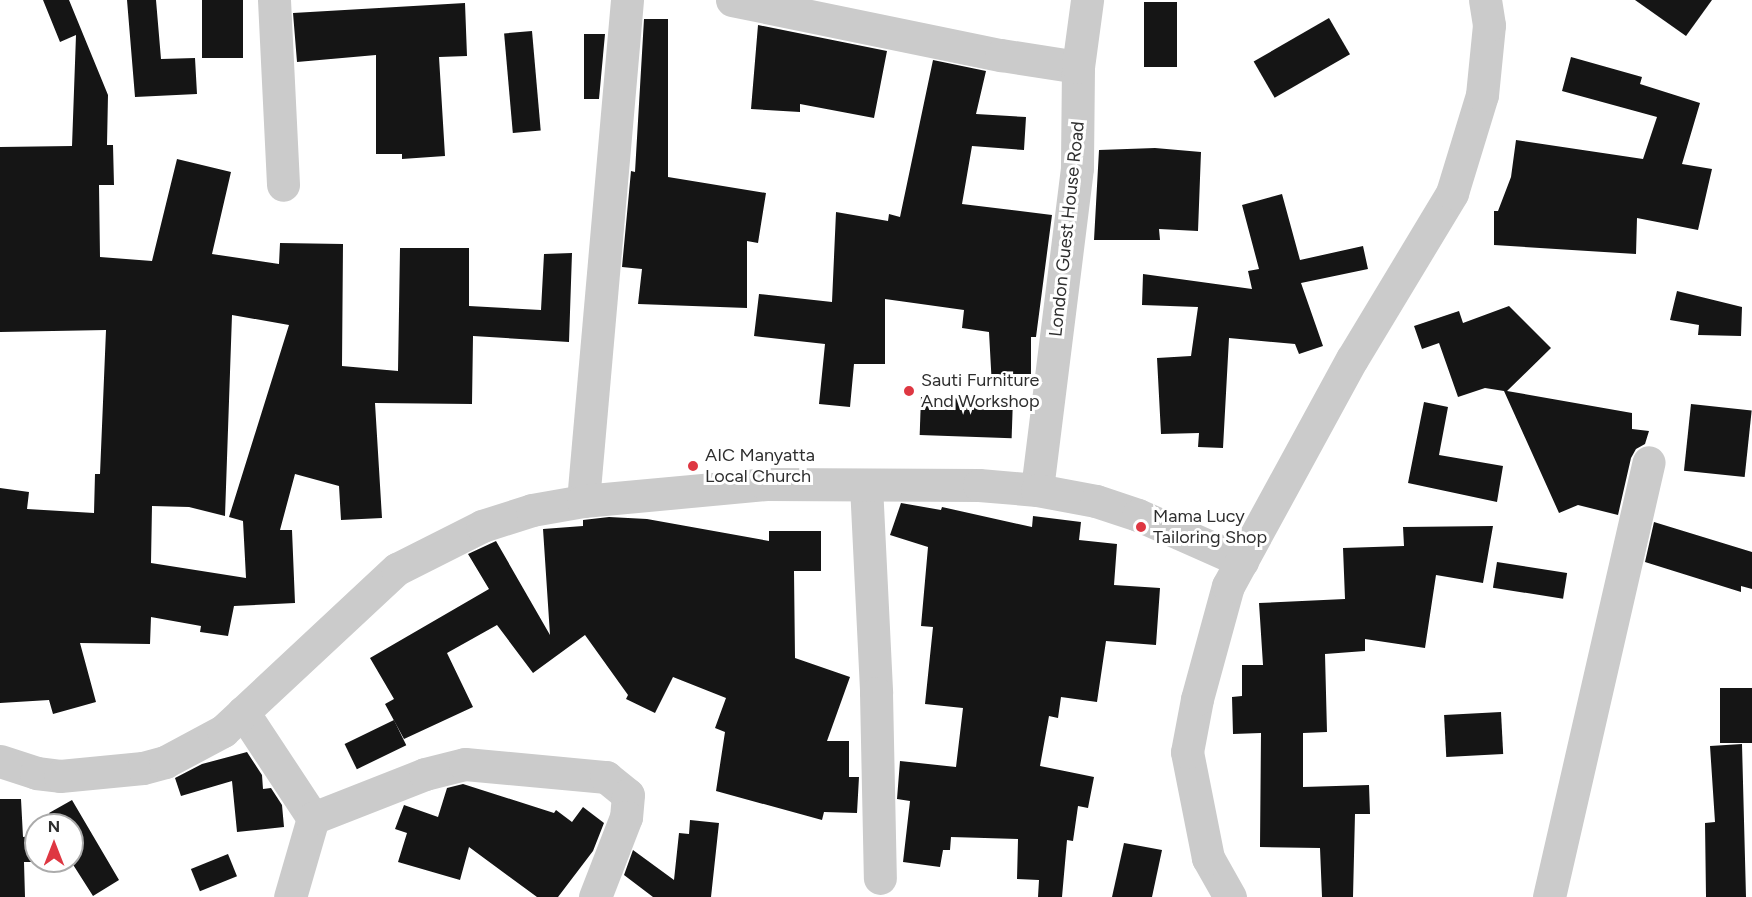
<!DOCTYPE html>
<html>
<head>
<meta charset="utf-8">
<style>
  body { margin:0 }
  #map { position:relative; width:1752px; height:897px; overflow:hidden; background:#fff; font-family:Figtree,sans-serif }
  div>[style] { position:absolute }
  .building>* { inset:0; background:#151515; transform-origin:0 0 }
  .minor>* { height:33px; margin:-16.5px; padding:0 16.5px; transform-origin:16.5px; border-radius:16.5px; background:#cbcbcb }
  .tertiary>* { height:33px; margin:-16.5px; padding:0 16.5px; transform-origin:16.5px; border-radius:16.5px; background:#cbcbcb }
  .dots>* { width:16px; height:16px; translate:-50% -50%; box-sizing:border-box; border:3px solid #fff; border-radius:50% }
  span { translate:-50% -50%; white-space:nowrap; text-align:center; line-height:1.15; -webkit-text-stroke:6px #fff; paint-order:stroke }
  .street-label { font-size:18px; color:#2e2e2e }
  .poi-label { font-size:18px; color:#2e2e2e }
  .left { translate:0 -50%; text-align:left }
  .north { position:absolute; left:24px; top:813px; width:60px; height:60px; box-sizing:border-box; background:#fff; border:2px solid #ababab; border-radius:50%; rotate:0deg; font-size:16px; font-weight:700; line-height:24px; text-align:center; color:#2e2e2e }
  .north::after { content:''; display:block; margin:auto; width:21px; height:27px; background:#de3742; clip-path:polygon(50% 0,100% 100%,50% 72%,0 100%) }
</style>
</head>
<body>
<div id="map">
  <div class="building">
    <i style="clip-path:polygon(evenodd,43px 0,69px 0,108px 95px,107px 145px,113px 145px,114px 185px,99px 185px,100px 257px,152px 261px,177px 159px,231px 172px,212px 254px,279px 264px,280px 243px,343px 244px,342px 366px,398px 371px,400px 248px,469px 248px,469px 306px,541px 310px,544px 254px,572px 253px,569px 342px,473px 336px,472px 404px,375px 403px,382px 518px,341px 520px,339px 486px,295px 474px,280px 530px,292px 530px,295px 603px,234px 606px,228px 636px,200px 632px,201px 626px,151px 617px,150px 644px,80px 643px,96px 702px,53px 714px,49px 700px,0 703px,0 488px,29px 492px,27px 509px,94px 513px,95px 474px,100px 474px,106px 330px,0 332px,0 147px,72px 146px,76px 35px,60px 42px,43px 0,232px 315px,289px 325px,229px 517px,243px 521px,246px 578px,151px 563px,152px 506px,189px 507px,225px 516px,232px 315px)"></i>
    <i style="clip-path:polygon(127px 0,156px 0,161px 59px,195px 58px,197px 94px,135px 97px)"></i>
    <i style="left:202px;top:0;width:41px;height:58px"></i>
    <i style="clip-path:polygon(1635px 0,1712px 0,1686px 36px)"></i>
    <i style="left:1144px;top:2px;width:33px;height:65px"></i>
    <i style="clip-path:polygon(465px 3px,467px 56px,439px 57px,445px 156px,402px 159px,402px 154px,376px 154px,376px 55px,297px 62px,293px 13px)"></i>
    <i style="left:1329px;top:18px;width:42px;height:87px;rotate:60deg"></i>
    <i style="clip-path:polygon(644px 19px,668px 19px,668px 177px,766px 193px,758px 243px,747px 241px,747px 308px,638px 304px,642px 269px,622px 267px,631px 171px,635px 172px)"></i>
    <i style="clip-path:polygon(758px 25px,887px 51px,874px 118px,800px 104px,800px 112px,751px 109px)"></i>
    <i style="left:532px;top:31px;width:100px;height:28px;rotate:85deg"></i>
    <i style="clip-path:polygon(584px 34px,605px 34px,599px 99px,584px 99px)"></i>
    <i style="clip-path:polygon(1571px 57px,1642px 77px,1640px 84px,1700px 103px,1682px 164px,1712px 169px,1698px 230px,1637px 218px,1636px 254px,1494px 245px,1494px 211px,1498px 211px,1511px 177px,1516px 140px,1643px 159px,1657px 117px,1562px 91px)"></i>
    <i style="clip-path:polygon(933px 60px,986px 71px,976px 114px,1026px 117px,1024px 150px,972px 146px,962px 204px,1052px 215px,1036px 337px,1031px 337px,1031px 385px,992px 387px,989px 332px,962px 328px,964px 310px,885px 299px,885px 364px,854px 364px,850px 407px,819px 404px,825px 344px,754px 336px,759px 294px,832px 302px,836px 212px,888px 221px,889px 214px,900px 217px)"></i>
    <i style="clip-path:polygon(1155px 148px,1201px 152px,1198px 231px,1159px 229px,1160px 240px,1094px 240px,1099px 150px)"></i>
    <i style="clip-path:polygon(1282px 194px,1300px 260px,1363px 246px,1368px 269px,1301px 283px,1323px 346px,1299px 354px,1295px 344px,1229px 338px,1223px 448px,1198px 447px,1199px 433px,1161px 434px,1157px 358px,1191px 356px,1198px 307px,1142px 305px,1143px 274px,1252px 289px,1248px 271px,1259px 269px,1242px 205px)"></i>
    <i style="clip-path:polygon(1677px 291px,1742px 307px,1741px 336px,1698px 335px,1699px 325px,1670px 320px)"></i>
    <i style="clip-path:polygon(1509px 306px,1551px 348px,1507px 391px,1632px 413px,1632px 429px,1649px 431px,1645px 444px,1636px 449px,1631px 458px,1618px 515px,1578px 505px,1559px 513px,1504px 391px,1485px 388px,1458px 397px,1439px 343px,1422px 349px,1414px 326px,1459px 311px,1463px 323px)"></i>
    <i style="left:921px;top:397px;width:92px;height:38px;rotate:2deg"></i>
    <i style="clip-path:polygon(1424px 402px,1448px 407px,1439px 455px,1503px 466px,1497px 502px,1408px 483px)"></i>
    <i style="left:1691px;top:404px;width:61px;height:67px;rotate:6deg"></i>
    <i style="clip-path:polygon(901px 503px,941px 510px,942px 507px,1032px 527px,1033px 516px,1081px 522px,1079px 540px,1117px 544px,1114px 585px,1160px 588px,1156px 645px,1106px 641px,1097px 702px,1061px 697px,1058px 718px,1049px 716px,1040px 766px,1094px 777px,1088px 808px,1078px 806px,1073px 841px,1067px 840px,1062px 897px,1038px 897px,1039px 880px,1017px 879px,1018px 839px,951px 837px,950px 850px,943px 850px,940px 867px,903px 862px,910px 801px,897px 799px,900px 761px,956px 767px,963px 708px,925px 704px,933px 627px,921px 626px,928px 547px,890px 535px)"></i>
    <i style="clip-path:polygon(609px 517px,647px 519px,769px 541px,769px 531px,821px 531px,821px 571px,794px 571px,795px 658px,850px 677px,827px 741px,849px 741px,849px 777px,859px 777px,857px 813px,824px 812px,822px 820px,716px 791px,725px 732px,715px 728px,726px 698px,673px 677px,655px 713px,626px 699px,628px 695px,585px 635px,533px 673px,497px 625px,447px 653px,473px 707px,404px 739px,385px 704px,394px 699px,370px 658px,489px 589px,468px 554px,496px 541px,550px 635px,543px 529px,583px 526px,583px 520px)"></i>
    <i style="clip-path:polygon(1654px 522px,1752px 552px,1752px 589px,1741px 586px,1741px 592px,1645px 562px)"></i>
    <i style="clip-path:polygon(1493px 526px,1483px 583px,1436px 575px,1425px 648px,1365px 639px,1365px 651px,1325px 654px,1327px 732px,1303px 733px,1303px 787px,1369px 785px,1370px 814px,1355px 814px,1353px 897px,1322px 897px,1320px 848px,1260px 847px,1261px 733px,1233px 734px,1232px 697px,1242px 696px,1242px 665px,1263px 665px,1259px 603px,1345px 599px,1343px 548px,1404px 546px,1403px 527px)"></i>
    <i style="left:1497px;top:562px;width:71px;height:26px;rotate:9deg"></i>
    <i style="left:1720px;top:688px;width:32px;height:55px"></i>
    <i style="left:1501px;top:712px;width:42px;height:57px;rotate:87deg"></i>
    <i style="left:394px;top:720px;width:28px;height:55px;rotate:64deg"></i>
    <i style="clip-path:polygon(1742px 744px,1746px 897px,1706px 897px,1705px 823px,1715px 822px,1710px 746px)"></i>
    <i style="clip-path:polygon(247px 752px,262px 775px,263px 789px,271px 788px,282px 805px,284px 827px,237px 832px,232px 781px,181px 796px,175px 778px,202px 764px)"></i>
    <i style="clip-path:polygon(463px 784px,554px 813px,556px 810px,572px 822px,583px 807px,604px 823px,593px 851px,558px 897px,537px 897px,469px 847px,460px 880px,398px 862px,407px 833px,395px 829px,404px 805px,438px 817px,447px 788px)"></i>
    <i style="clip-path:polygon(0 799px,21px 799px,23px 837px,31px 836px,32px 862px,24px 862px,25px 897px,0 897px)"></i>
    <i style="clip-path:polygon(72px 800px,119px 880px,93px 896px,72px 863px,72px 825px,56px 825px,49px 813px)"></i>
    <i style="clip-path:polygon(690px 820px,719px 823px,711px 897px,653px 897px,624px 875px,633px 850px,674px 880px,679px 833px,689px 834px)"></i>
    <i style="clip-path:polygon(1124px 843px,1162px 850px,1152px 897px,1112px 897px)"></i>
    <i style="left:228px;top:854px;width:24px;height:40px;rotate:68deg"></i>
  </div>
  <div class="minor">
    <i style="left:274px;top:0;width:185px;rotate:87.2deg"></i>
    <i style="left:732px;top:0;width:275px;rotate:11.6deg"></i>
    <i style="left:1001px;top:55px;width:78px;rotate:8.9deg"></i>
    <i style="left:1078px;top:67px;width:101px;rotate:90.6deg"></i>
    <i style="left:1077px;top:168px;width:324px;rotate:97.1deg"></i>
    <i style="left:1078px;top:67px;width:68px;rotate:-82.3deg"></i>
    <i style="left:866px;top:485px;width:208px;rotate:87.2deg"></i>
    <i style="left:876px;top:693px;width:185px;rotate:88.8deg"></i>
    <i style="left:583px;top:501px;width:503px;rotate:-84.98deg"></i>
    <i style="left:243px;top:712px;width:127px;rotate:56.6deg"></i>
    <i style="left:313px;top:818px;width:82px;rotate:106.2deg"></i>
    <i style="left:0;top:761px;width:38px;rotate:18deg"></i>
    <i style="left:36px;top:773px;width:24px;rotate:7deg"></i>
    <i style="left:60px;top:776px;width:83px;rotate:-5.5deg"></i>
    <i style="left:143px;top:768px;width:23px;rotate:-15deg"></i>
    <i style="left:165px;top:762px;width:66px;rotate:-28.1deg"></i>
    <i style="left:223px;top:731px;width:238px;rotate:-43deg"></i>
    <i style="left:397px;top:569px;width:95px;rotate:-26.8deg"></i>
    <i style="left:482px;top:526px;width:52px;rotate:-17.7deg"></i>
    <i style="left:532px;top:510px;width:52px;rotate:-10deg"></i>
    <i style="left:583px;top:501px;width:184px;rotate:-5.3deg"></i>
    <i style="left:766px;top:484px;width:213px;rotate:0.3deg"></i>
    <i style="left:979px;top:485px;width:58px;rotate:4.9deg"></i>
    <i style="left:1037px;top:490px;width:60px;rotate:10.6deg"></i>
    <i style="left:1096px;top:501px;width:44px;rotate:18.4deg"></i>
    <i style="left:1138px;top:515px;width:114px;rotate:23.9deg"></i>
    <i style="left:313px;top:818px;width:120px;rotate:-21.4deg"></i>
    <i style="left:425px;top:774px;width:41px;rotate:-14deg"></i>
    <i style="left:465px;top:764px;width:142px;rotate:5.3deg"></i>
    <i style="left:606px;top:777px;width:28px;rotate:39deg"></i>
    <i style="left:628px;top:795px;width:22px;rotate:95deg"></i>
    <i style="left:626px;top:817px;width:86px;rotate:111.2deg"></i>
    <i style="left:1549px;top:897px;width:446px;rotate:-77.1deg"></i>
  </div>
  <div class="tertiary">
    <i style="left:1230px;top:897px;width:45px;rotate:-119.4deg"></i>
    <i style="left:1208px;top:858px;width:108px;rotate:-101.2deg"></i>
    <i style="left:1187px;top:752px;width:54px;rotate:-79.3deg"></i>
    <i style="left:1197px;top:699px;width:117px;rotate:-74.7deg"></i>
    <i style="left:1228px;top:586px;width:259px;rotate:-61.4deg"></i>
    <i style="left:1352px;top:359px;width:194px;rotate:-58.9deg"></i>
    <i style="left:1452px;top:193px;width:102px;rotate:-73deg"></i>
    <i style="left:1482px;top:95px;width:70px;rotate:-84.3deg"></i>
    <i style="left:1489px;top:25px;width:25px;rotate:-99deg"></i>
  </div>
  <div class="dots">
    <i style="left:909px;top:391px;background:#de3742"></i>
    <i style="left:693px;top:466px;background:#de3742"></i>
    <i style="left:1141px;top:527px;background:#de3742"></i>
  </div>
  <div class="street-label">
    <span style="left:1067px;top:229px;rotate:-84deg">London Guest House Road</span>
  </div>
  <div class="poi-label">
    <span class="left" style="left:921px;top:391px">Sauti Furniture<br>And Workshop</span>
    <span class="left" style="left:705px;top:466px">AIC Manyatta<br>Local Church</span>
    <span class="left" style="left:1153px;top:527px">Mama Lucy<br>Tailoring Shop</span>
  </div>
  <div class="north">N</div>
</div>
</body>
</html>
